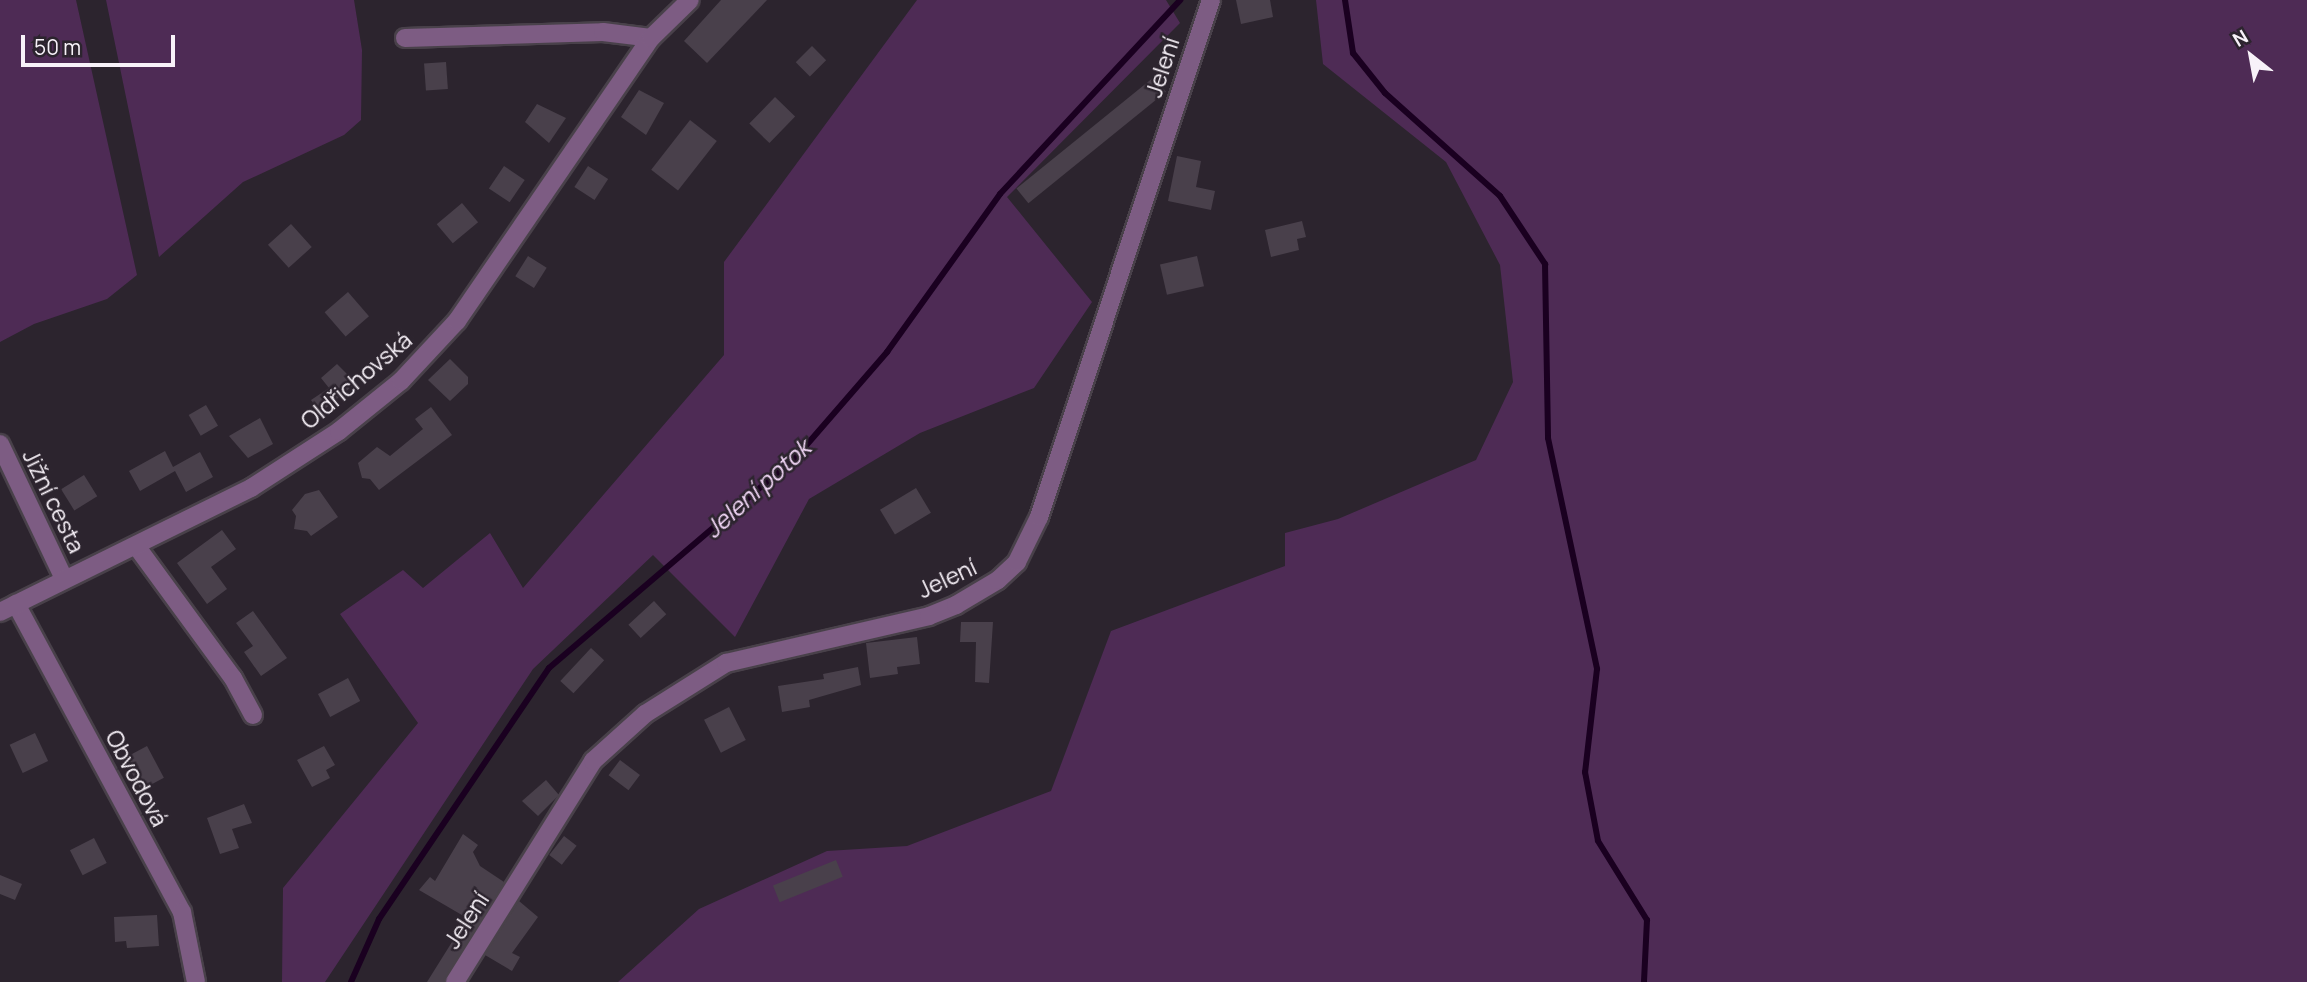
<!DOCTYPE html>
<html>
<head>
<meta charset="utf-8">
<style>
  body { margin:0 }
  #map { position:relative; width:2307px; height:982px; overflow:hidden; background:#2c242e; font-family:Manrope,sans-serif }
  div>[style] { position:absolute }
  .green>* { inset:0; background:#4e2b55 }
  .stream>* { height:6px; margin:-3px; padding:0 3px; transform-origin:3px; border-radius:3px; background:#1a0020 }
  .building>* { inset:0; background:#49404b; transform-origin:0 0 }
  .roads { filter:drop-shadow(2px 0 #49414a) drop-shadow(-2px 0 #49414a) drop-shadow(0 2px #49414a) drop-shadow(0 -2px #49414a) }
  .street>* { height:18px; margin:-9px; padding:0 9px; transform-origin:9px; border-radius:9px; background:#7d5c83 }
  span { translate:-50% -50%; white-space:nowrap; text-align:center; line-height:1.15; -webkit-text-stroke:5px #2c242e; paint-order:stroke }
  .street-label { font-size:23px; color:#f8f2f9 }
  .water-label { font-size:24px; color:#f3d8f8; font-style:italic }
  .north { position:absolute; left:2216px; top:21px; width:70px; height:70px; -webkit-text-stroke:5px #2c242e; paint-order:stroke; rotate:329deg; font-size:19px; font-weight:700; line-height:28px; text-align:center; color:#f8f2f9 }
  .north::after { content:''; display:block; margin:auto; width:24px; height:32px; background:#f8f2f9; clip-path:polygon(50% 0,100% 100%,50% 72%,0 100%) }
  .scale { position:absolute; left:21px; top:35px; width:154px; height:32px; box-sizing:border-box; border:4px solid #f8f2f9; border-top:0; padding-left:9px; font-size:21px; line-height:24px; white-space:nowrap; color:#f8f2f9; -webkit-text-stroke:5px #2c242e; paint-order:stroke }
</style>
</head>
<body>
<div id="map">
  <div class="green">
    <i style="clip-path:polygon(0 0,76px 0,137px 275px,107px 299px,34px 324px,0 342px)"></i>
    <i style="clip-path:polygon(106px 0,354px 0,362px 50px,361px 120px,344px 135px,243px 182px,159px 257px)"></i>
    <i style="clip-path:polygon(917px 0,1166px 0,1180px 23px,1007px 197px,1092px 302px,1034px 388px,920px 433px,809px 499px,735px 637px,653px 555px,533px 669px,325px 982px,282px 982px,283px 888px,418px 723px,340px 614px,403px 570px,423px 588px,490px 533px,523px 588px,724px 355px,724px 262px)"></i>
    <i style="clip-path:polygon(1316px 0,2307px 0,2307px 982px,618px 982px,699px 909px,827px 851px,907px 846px,1051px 791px,1111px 631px,1285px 566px,1285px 533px,1338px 519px,1476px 460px,1513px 382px,1500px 265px,1446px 162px,1323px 64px)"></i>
  </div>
  <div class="stream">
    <i style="left:1345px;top:0;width:54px;rotate:81.4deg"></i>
    <i style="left:1353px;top:53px;width:51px;rotate:51.3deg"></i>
    <i style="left:1385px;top:93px;width:154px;rotate:41.8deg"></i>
    <i style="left:1500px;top:196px;width:82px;rotate:56.5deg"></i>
    <i style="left:1545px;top:264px;width:174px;rotate:89deg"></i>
    <i style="left:1548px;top:438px;width:236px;rotate:78deg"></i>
    <i style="left:1597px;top:669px;width:104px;rotate:96.6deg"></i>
    <i style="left:1585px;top:772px;width:70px;rotate:79.3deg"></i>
    <i style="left:1598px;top:841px;width:93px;rotate:58.2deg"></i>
    <i style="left:1647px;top:920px;width:62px;rotate:92.8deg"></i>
    <i style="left:351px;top:982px;width:69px;rotate:-66deg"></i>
    <i style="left:379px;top:919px;width:303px;rotate:-55.9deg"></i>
    <i style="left:549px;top:668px;width:326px;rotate:-40.5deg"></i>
    <i style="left:797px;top:456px;width:138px;rotate:-49.1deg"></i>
    <i style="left:887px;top:352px;width:194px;rotate:-54.4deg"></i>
    <i style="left:1000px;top:194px;width:265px;rotate:-47.1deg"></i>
  </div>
  <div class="building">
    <i style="clip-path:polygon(721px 0,767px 0,707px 63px,684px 41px)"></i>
    <i style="clip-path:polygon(1236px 0,1270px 0,1273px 17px,1241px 24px)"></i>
    <i style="left:812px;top:46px;width:20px;height:23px;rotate:45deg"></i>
    <i style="left:446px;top:62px;width:27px;height:22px;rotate:86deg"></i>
    <i style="left:1154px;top:77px;width:19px;height:177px;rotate:51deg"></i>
    <i style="clip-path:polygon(639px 90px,664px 103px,646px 135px,621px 117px)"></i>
    <i style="left:775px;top:97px;width:28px;height:37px;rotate:44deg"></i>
    <i style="clip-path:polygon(537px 104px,566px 118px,549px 143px,525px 122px)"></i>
    <i style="left:690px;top:120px;width:34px;height:63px;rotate:38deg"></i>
    <i style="clip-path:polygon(1177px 156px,1201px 161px,1196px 187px,1215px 191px,1211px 210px,1168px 201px)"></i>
    <i style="left:504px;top:166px;width:25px;height:27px;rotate:34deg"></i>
    <i style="left:588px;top:166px;width:24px;height:25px;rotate:33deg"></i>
    <i style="left:462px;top:203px;width:25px;height:33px;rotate:50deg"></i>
    <i style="clip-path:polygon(1302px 221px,1306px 237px,1297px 239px,1299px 250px,1271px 257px,1265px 230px)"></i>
    <i style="left:291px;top:224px;width:31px;height:31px;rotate:48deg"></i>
    <i style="left:528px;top:256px;width:22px;height:24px;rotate:32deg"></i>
    <i style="left:1197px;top:256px;width:31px;height:38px;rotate:77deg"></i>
    <i style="left:348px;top:292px;width:32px;height:31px;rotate:49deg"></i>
    <i style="clip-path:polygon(450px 359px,468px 377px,468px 384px,450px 401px,428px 380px)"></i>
    <i style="clip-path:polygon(337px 364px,356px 383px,320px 413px,311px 400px,329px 388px,321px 378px)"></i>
    <i style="left:206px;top:405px;width:24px;height:20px;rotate:60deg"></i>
    <i style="clip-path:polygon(431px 407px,452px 435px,379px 490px,370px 479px,362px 478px,358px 463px,377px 447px,390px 456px,423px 429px,415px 419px)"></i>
    <i style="clip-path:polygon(260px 418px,273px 444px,248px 458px,229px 436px)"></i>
    <i style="clip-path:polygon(165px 451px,173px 467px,200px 452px,213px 477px,186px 492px,175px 471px,140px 491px,129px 471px)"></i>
    <i style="left:84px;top:475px;width:25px;height:27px;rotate:58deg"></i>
    <i style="left:916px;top:488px;width:29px;height:42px;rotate:59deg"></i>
    <i style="clip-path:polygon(319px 490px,338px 517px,311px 536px,307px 531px,294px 529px,296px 516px,292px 510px,305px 494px)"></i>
    <i style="clip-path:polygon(222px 530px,236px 549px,211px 567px,227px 589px,207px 604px,177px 563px)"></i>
    <i style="left:654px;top:601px;width:18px;height:35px;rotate:47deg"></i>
    <i style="clip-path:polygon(253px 611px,287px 658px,261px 676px,244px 652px,253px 646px,236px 623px)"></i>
    <i style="clip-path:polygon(961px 622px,993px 622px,989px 683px,975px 682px,976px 642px,960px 642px)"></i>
    <i style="clip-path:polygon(917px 637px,920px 664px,897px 667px,898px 674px,870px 678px,866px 643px)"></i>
    <i style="left:591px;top:648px;width:18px;height:45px;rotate:43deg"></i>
    <i style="clip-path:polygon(858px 667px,861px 685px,809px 700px,810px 707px,782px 712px,778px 686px,824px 679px,823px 674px)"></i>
    <i style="left:348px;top:678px;width:26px;height:34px;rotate:62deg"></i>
    <i style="left:729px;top:707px;width:37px;height:28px;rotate:63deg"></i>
    <i style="left:35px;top:733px;width:31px;height:28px;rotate:65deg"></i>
    <i style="left:147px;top:746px;width:36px;height:26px;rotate:62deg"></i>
    <i style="clip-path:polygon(324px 746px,335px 765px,326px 770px,330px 778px,312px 787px,297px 760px)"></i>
    <i style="left:620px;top:760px;width:25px;height:19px;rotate:37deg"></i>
    <i style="clip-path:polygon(546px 780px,559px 795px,538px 816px,522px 801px)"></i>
    <i style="clip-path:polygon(244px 804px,252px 823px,232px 829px,239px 848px,220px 854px,207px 818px)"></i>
    <i style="clip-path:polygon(463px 834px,478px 845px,473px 852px,480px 866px,504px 882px,444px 982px,427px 982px,467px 918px,419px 890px,430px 877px,435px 881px)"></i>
    <i style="left:564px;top:836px;width:16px;height:24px;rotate:38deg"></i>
    <i style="left:94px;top:838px;width:28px;height:27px;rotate:63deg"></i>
    <i style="left:836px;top:860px;width:18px;height:68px;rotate:68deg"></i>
    <i style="clip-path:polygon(0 875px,22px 884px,15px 900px,0 894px)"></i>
    <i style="clip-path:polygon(519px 901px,538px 917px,512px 953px,520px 957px,512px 971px,485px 955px)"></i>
    <i style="clip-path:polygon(157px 915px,159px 946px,127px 948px,126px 941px,115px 942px,114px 917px)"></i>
  </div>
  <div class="roads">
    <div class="street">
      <i style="left:405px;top:38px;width:198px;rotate:-1.7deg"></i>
      <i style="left:603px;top:32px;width:48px;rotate:7.1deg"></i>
      <i style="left:0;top:444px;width:149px;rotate:64.6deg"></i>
      <i style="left:137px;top:547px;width:162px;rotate:53.8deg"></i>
      <i style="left:233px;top:678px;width:42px;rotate:61.6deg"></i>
      <i style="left:16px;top:604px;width:350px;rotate:61.7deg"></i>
      <i style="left:182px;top:912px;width:71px;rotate:78.7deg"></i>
      <i style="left:0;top:612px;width:280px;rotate:-26.3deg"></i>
      <i style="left:251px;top:488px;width:105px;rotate:-32.9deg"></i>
      <i style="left:339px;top:431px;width:80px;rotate:-38.9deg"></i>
      <i style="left:401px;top:381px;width:82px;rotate:-47deg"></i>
      <i style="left:457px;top:321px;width:343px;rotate:-55.6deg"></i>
      <i style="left:651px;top:38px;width:54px;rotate:-44.3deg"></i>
      <i style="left:455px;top:982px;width:261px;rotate:-58deg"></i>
      <i style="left:593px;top:761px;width:70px;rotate:-42.1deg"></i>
      <i style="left:645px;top:714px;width:96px;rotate:-32.2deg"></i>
      <i style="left:726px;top:663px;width:208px;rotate:-13deg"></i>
      <i style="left:929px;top:616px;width:29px;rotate:-22deg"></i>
      <i style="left:956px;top:605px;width:49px;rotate:-30.8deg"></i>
      <i style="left:998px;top:580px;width:26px;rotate:-43deg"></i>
      <i style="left:1017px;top:562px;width:50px;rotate:-63.9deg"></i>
      <i style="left:1039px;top:517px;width:545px;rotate:-71.6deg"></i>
    </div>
  </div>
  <div class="street-label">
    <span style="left:1162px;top:67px;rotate:-72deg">Jelení</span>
    <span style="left:356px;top:380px;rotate:-40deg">Oldřichovská</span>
    <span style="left:54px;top:501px;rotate:64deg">Jižní cesta</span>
    <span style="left:947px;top:578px;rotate:-25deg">Jelení</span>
    <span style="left:137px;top:778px;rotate:62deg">Obvodová</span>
    <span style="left:466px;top:920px;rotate:-57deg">Jelení</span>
  </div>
  <div class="water-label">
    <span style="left:757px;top:488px;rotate:-42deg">Jelení potok</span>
  </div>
  <div class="north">N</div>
  <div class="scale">50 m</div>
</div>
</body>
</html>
